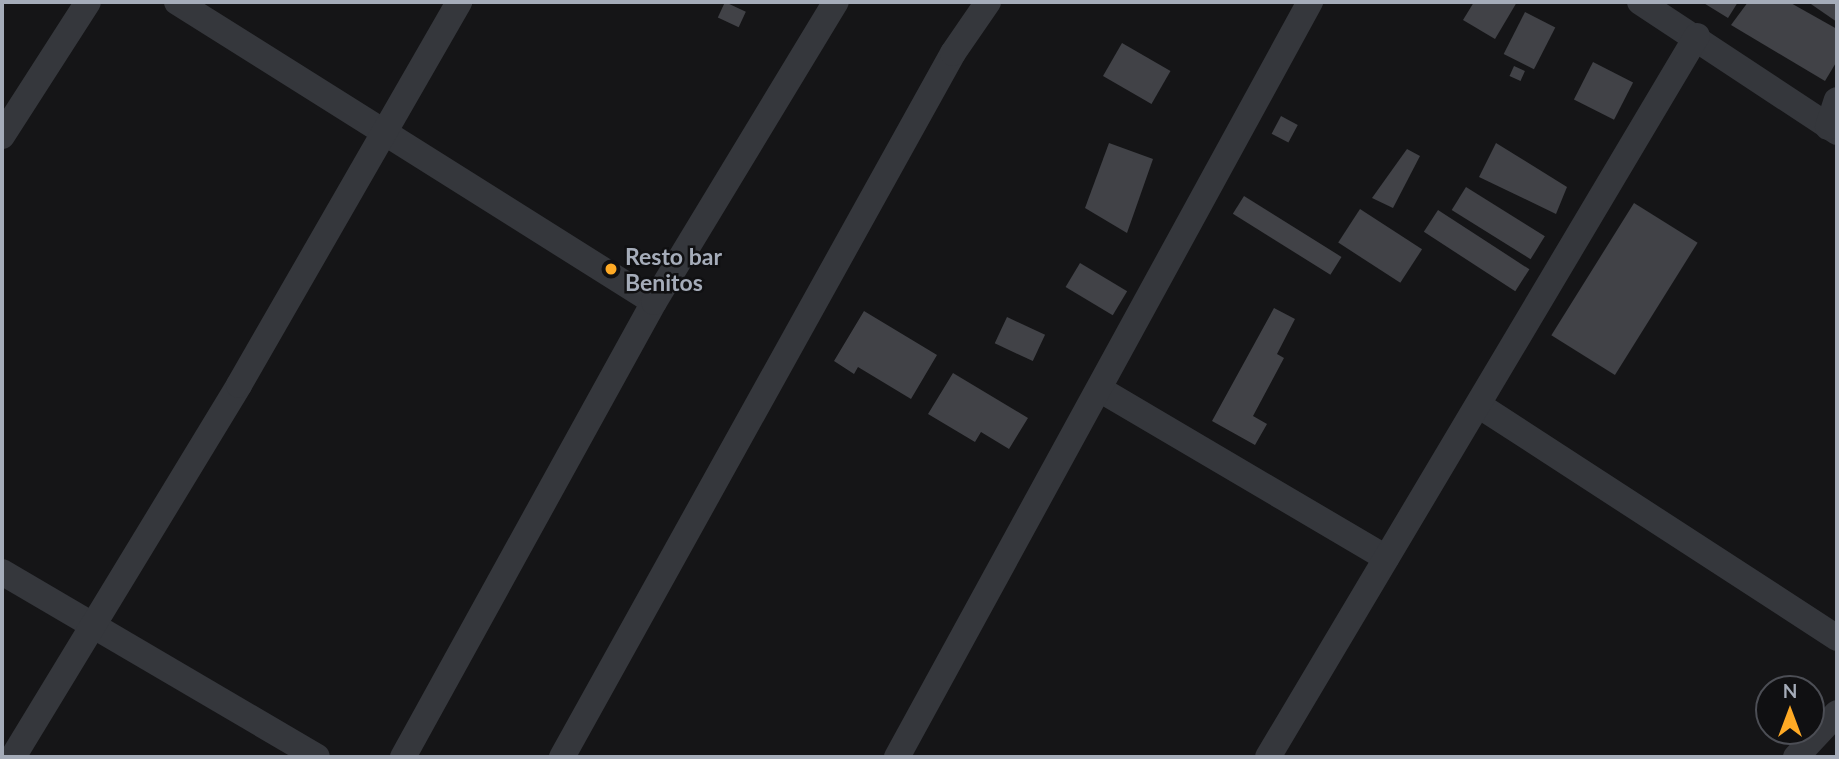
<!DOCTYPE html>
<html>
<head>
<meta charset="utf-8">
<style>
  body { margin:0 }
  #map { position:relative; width:1839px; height:759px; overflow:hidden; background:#151517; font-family:Lato,sans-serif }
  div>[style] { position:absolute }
  .building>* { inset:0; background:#414247; transform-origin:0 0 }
  .street>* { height:26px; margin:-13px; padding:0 13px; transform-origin:13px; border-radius:13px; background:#35373c }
  .dots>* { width:19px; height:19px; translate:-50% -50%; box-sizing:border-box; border:4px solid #101012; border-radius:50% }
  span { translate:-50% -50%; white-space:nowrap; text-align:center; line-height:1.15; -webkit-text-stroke:5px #101012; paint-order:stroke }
  .poi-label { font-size:23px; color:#a5acb9; font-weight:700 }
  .left { translate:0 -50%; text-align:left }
  .frame { position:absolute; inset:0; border:4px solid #a5acb9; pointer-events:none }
  .north { position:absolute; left:1755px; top:675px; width:70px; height:70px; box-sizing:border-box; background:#101012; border:2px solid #4c4e55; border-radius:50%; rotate:0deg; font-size:19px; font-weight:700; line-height:28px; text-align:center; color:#a5acb9 }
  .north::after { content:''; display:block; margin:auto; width:24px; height:32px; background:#ffaa25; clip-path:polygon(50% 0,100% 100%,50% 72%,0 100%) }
</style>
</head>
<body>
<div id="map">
  <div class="building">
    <i style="left:725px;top:2px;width:23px;height:17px;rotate:25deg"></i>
    <i style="clip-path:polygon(1474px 2px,1517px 2px,1495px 39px,1463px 20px)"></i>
    <i style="clip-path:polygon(1702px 2px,1738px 2px,1728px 18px)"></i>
    <i style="clip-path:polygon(1748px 2px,1789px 2px,1837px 29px,1837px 61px,1825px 81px,1731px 25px)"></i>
    <i style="clip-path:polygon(1808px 2px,1837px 2px,1837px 22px)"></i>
    <i style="left:1525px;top:12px;width:34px;height:47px;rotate:27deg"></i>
    <i style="left:1122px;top:43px;width:56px;height:38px;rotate:30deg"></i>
    <i style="left:1593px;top:62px;width:45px;height:42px;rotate:27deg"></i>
    <i style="left:1514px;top:66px;width:12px;height:11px;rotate:24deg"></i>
    <i style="left:1281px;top:116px;width:19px;height:20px;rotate:28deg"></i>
    <i style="clip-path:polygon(1109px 143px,1153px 159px,1127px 233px,1085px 208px)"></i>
    <i style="clip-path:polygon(1496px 143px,1567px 187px,1556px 214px,1479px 177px)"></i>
    <i style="clip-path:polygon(1407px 149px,1420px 156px,1393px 208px,1372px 198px)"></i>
    <i style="left:1466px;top:187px;width:93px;height:27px;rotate:32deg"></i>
    <i style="left:1244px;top:196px;width:115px;height:21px;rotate:32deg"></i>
    <i style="left:1634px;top:203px;width:75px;height:156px;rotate:32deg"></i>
    <i style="left:1360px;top:209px;width:74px;height:40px;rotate:33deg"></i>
    <i style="left:1438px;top:210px;width:109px;height:26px;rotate:33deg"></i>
    <i style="left:1080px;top:263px;width:55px;height:28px;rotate:31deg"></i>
    <i style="clip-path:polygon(1274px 308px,1295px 319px,1277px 354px,1284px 358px,1253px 416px,1267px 424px,1255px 445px,1212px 421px)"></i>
    <i style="clip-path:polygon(864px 311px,937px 355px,911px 399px,858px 367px,854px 374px,834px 361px)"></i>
    <i style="left:1007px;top:317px;width:42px;height:29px;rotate:25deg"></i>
    <i style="clip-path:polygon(953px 373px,1028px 418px,1009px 449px,981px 432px,975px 442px,928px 414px)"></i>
  </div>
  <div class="street">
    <i style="left:177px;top:2px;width:563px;rotate:32.17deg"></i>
    <i style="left:1640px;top:2px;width:236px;rotate:33.4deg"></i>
    <i style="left:1828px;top:127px;width:28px;rotate:-72deg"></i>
    <i style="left:2px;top:136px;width:159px;rotate:-57.3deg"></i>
    <i style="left:1101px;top:390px;width:331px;rotate:30.5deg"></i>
    <i style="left:1480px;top:406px;width:426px;rotate:33deg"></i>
    <i style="left:2px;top:572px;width:365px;rotate:30.4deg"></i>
    <i style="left:13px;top:757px;width:435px;rotate:-58.7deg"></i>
    <i style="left:239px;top:385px;width:442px;rotate:-60.1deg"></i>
    <i style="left:403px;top:757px;width:520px;rotate:-61.12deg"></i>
    <i style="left:654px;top:302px;width:351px;rotate:-58.8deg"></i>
    <i style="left:562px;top:757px;width:805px;rotate:-60.95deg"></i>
    <i style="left:953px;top:53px;width:62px;rotate:-55.5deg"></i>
    <i style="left:897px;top:757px;width:861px;rotate:-61.32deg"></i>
    <i style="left:1268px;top:757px;width:839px;rotate:-59.25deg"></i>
    <i style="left:1796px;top:757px;width:60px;rotate:-47deg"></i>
  </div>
  <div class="dots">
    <i style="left:611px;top:269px;background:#ffaa25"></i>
  </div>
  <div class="poi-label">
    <span class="left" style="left:625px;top:269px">Resto bar<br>Benitos</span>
  </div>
  <div class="frame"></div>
  <div class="north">N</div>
</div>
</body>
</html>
